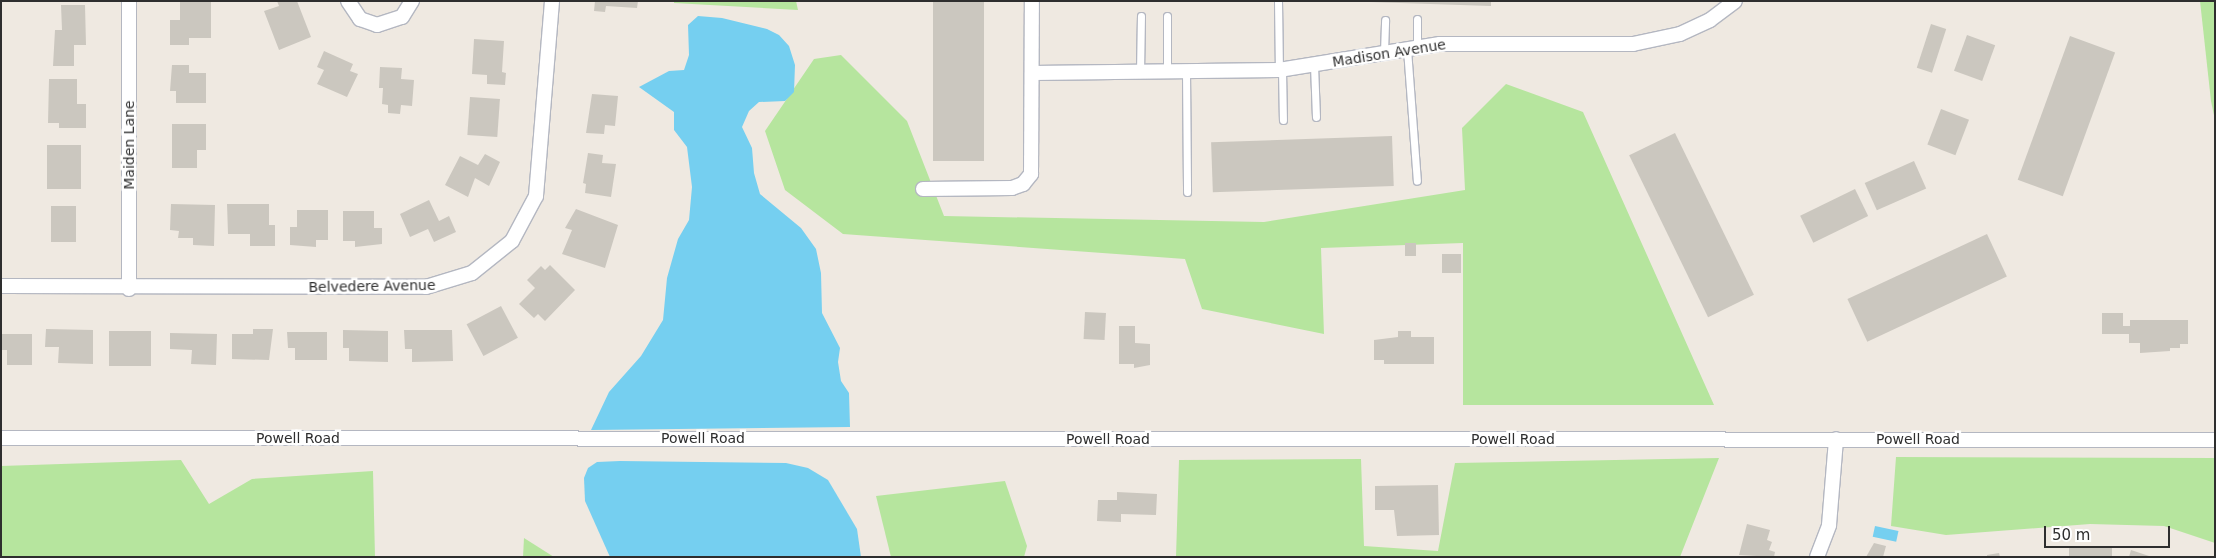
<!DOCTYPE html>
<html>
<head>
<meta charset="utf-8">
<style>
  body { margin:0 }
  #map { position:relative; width:2216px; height:558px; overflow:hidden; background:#efe9e1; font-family:"DejaVu Sans",sans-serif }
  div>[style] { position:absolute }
  .green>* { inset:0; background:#b6e59e }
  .water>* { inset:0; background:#75cff0; transform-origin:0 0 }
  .building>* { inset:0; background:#cbc7bf; transform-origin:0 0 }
  .roads { filter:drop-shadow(1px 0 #b4b7c1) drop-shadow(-1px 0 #b4b7c1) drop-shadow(0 1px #b4b7c1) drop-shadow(0 -1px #b4b7c1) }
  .lane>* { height:7px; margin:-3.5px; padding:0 3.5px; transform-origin:3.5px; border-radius:3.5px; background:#fff }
  .street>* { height:14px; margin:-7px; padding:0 7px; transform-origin:7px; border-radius:7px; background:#fff }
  span { translate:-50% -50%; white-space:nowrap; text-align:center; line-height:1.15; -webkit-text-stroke:5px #fff; paint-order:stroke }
  .street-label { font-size:14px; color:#2e2e2e }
  .frame { position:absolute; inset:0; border:2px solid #2e2e2e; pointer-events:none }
  .scale { position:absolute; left:2044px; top:526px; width:126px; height:22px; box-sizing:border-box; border:2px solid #2e2e2e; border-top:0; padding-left:6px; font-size:15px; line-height:18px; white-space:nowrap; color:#2e2e2e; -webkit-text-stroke:4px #fff; paint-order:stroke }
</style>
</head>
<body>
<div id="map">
  <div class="green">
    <i style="clip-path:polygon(674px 1px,796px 1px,798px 10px,674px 3px)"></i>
    <i style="clip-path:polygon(2200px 1px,2215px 1px,2215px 120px,2211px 101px)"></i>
    <i style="clip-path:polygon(841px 55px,907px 121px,944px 216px,1264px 222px,1465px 190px,1462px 128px,1506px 84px,1583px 112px,1714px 405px,1463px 405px,1463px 243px,1321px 248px,1324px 334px,1202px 309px,1185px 259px,843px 234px,785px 190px,765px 131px,814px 59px)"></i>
    <i style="clip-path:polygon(1896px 457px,2215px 458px,2215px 543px,2164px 526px,2090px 524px,1946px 535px,1891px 526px)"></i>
    <i style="clip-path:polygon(1719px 458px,1680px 557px,1176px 557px,1179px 460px,1361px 459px,1364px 546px,1438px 551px,1455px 463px)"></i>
    <i style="clip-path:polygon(181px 460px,209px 504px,252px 479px,373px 471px,375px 557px,1px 557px,1px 466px)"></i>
    <i style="clip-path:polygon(1005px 481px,1027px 546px,1024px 557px,891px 557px,876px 496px)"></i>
    <i style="clip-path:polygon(524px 538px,554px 557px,523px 557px)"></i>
  </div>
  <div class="water">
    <i style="clip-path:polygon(698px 16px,722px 18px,767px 29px,779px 35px,789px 46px,795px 65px,794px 92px,785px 101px,759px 102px,749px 111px,742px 127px,752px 148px,754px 173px,760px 194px,801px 228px,816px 249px,821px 273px,822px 313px,840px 348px,838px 362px,841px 381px,849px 393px,850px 427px,591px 430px,609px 392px,641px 356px,663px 320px,667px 278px,678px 239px,689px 220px,692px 187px,687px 147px,674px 130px,674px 112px,639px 87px,669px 71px,684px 70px,689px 55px,688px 25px)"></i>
    <i style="clip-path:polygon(620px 461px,786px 463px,808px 468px,828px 480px,857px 529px,861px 557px,610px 557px,585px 501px,584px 478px,588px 468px,597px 462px)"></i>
    <i style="left:1875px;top:526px;width:24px;height:11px;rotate:12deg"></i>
  </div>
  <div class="building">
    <i style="clip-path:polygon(180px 1px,211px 1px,211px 38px,189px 38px,189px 45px,170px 45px,170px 20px,180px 20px)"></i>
    <i style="clip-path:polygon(277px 1px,297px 1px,311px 37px,279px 50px,264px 11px,279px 6px)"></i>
    <i style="clip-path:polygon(595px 1px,638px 1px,637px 8px,606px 6px,605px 12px,594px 11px)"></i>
    <i style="left:933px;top:1px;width:51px;height:160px"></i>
    <i style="clip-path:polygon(1339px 1px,1491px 1px,1491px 6px)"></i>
    <i style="clip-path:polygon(61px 5px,85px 5px,86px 45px,74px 45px,74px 66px,53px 66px,55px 30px,62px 30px)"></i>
    <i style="left:1931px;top:24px;width:16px;height:46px;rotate:18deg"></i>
    <i style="left:1967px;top:35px;width:30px;height:38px;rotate:20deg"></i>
    <i style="left:2070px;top:36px;width:48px;height:153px;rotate:20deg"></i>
    <i style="clip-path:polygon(474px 39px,504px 41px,502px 72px,506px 73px,505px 85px,487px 84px,487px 75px,472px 74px)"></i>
    <i style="clip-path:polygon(324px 51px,353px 64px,350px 71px,358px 74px,347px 97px,317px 84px,324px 70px,317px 67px)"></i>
    <i style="clip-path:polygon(172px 65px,189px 65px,189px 73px,206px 73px,206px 103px,176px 103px,176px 91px,170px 91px)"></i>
    <i style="clip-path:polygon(380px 67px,402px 68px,401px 79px,414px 80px,412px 106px,401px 105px,400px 114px,388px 113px,388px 105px,382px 104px,383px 88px,379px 88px)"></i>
    <i style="clip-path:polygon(49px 79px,77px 79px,77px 104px,86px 104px,86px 128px,59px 128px,59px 123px,48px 123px)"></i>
    <i style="clip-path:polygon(592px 94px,618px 96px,615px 126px,605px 125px,604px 134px,586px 133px)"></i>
    <i style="left:470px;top:97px;width:30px;height:38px;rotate:4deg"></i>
    <i style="left:1941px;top:109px;width:30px;height:38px;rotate:21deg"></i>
    <i style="clip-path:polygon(172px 124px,206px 124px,206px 150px,197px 150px,197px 168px,172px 168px)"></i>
    <i style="left:1675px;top:133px;width:180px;height:51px;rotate:64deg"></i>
    <i style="left:1392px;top:136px;width:50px;height:181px;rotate:88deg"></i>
    <i style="left:47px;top:145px;width:34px;height:44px"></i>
    <i style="clip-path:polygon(588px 153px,603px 155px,602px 163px,616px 164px,611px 197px,585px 193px,586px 184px,583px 183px)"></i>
    <i style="clip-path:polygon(485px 154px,500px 162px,489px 186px,475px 178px,468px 197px,445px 185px,460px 156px,478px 165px)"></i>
    <i style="left:1914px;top:161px;width:30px;height:54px;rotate:66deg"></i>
    <i style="left:1855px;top:189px;width:30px;height:61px;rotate:64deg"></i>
    <i style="clip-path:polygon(429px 200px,439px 221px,449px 216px,456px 232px,434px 242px,428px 229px,410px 237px,400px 214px)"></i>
    <i style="clip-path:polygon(171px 204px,215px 205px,214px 246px,193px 245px,193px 238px,178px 238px,179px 231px,170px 230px)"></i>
    <i style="clip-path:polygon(227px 204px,269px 204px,269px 225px,275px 225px,275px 246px,250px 246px,250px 234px,228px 234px)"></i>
    <i style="left:51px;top:206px;width:25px;height:36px"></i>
    <i style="clip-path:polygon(576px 209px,618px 225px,605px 268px,562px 254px,572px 230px,565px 228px)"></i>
    <i style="clip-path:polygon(297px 210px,328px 210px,328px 240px,316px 240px,316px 247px,290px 245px,290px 227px,297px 227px)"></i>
    <i style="clip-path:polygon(343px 211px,374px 211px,374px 228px,382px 228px,382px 244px,355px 247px,355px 241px,343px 241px)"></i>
    <i style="left:1987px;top:234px;width:47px;height:154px;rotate:65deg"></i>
    <i style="left:1405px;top:243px;width:11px;height:13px"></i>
    <i style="left:1442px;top:254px;width:19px;height:19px"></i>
    <i style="clip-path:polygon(550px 265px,575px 290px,545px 321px,538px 314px,534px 318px,519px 304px,535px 288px,527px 280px,541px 266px,545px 270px)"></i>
    <i style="left:501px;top:306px;width:36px;height:39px;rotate:62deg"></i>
    <i style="left:1085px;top:312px;width:21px;height:27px;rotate:3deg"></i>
    <i style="clip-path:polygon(2102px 313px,2123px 313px,2123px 326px,2130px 326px,2130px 320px,2188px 320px,2188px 344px,2180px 344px,2180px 348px,2170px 348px,2170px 351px,2140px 353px,2140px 343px,2129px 343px,2129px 334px,2102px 334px)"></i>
    <i style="clip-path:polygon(1119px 326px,1135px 326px,1135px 343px,1150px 344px,1150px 365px,1134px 368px,1134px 364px,1119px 364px)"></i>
    <i style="clip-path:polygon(46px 329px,93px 330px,93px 364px,58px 363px,59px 347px,45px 347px)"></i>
    <i style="clip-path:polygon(253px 329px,273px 329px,269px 360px,232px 359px,232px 334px,253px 334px)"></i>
    <i style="clip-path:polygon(343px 330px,388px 331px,388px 362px,349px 361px,349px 348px,343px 348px)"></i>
    <i style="clip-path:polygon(404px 330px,452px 330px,453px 361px,412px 362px,412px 349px,405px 349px)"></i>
    <i style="left:109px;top:331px;width:42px;height:35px"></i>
    <i style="clip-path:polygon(1398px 331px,1411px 331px,1411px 337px,1434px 337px,1434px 364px,1384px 364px,1384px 360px,1374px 360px,1374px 340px,1398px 337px)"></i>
    <i style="clip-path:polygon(287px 332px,327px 332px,327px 360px,295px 360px,295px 348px,288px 348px)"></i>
    <i style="clip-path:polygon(170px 333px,217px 334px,216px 365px,191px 364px,192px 350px,170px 349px)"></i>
    <i style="clip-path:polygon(1px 334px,32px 334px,32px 365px,7px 365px,7px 350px,1px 350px)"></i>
    <i style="clip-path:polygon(1438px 485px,1439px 535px,1397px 536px,1394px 510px,1375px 510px,1375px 486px)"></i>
    <i style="clip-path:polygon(1117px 492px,1157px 494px,1156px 515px,1121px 514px,1121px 522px,1097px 521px,1098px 500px,1117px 500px)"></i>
    <i style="clip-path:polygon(1747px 524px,1770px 530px,1767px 540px,1772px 542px,1769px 550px,1775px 552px,1774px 557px,1739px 555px)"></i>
    <i style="clip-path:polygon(1874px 543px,1886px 546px,1883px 557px,1866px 557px)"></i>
    <i style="left:2112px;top:547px;width:10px;height:43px;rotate:90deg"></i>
    <i style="clip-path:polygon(2131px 550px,2149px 556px,2149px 557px,2129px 557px)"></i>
    <i style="clip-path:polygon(1999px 553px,2000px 557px,1987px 557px,1987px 555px)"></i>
  </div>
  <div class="roads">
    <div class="lane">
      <i style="left:1278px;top:1px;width:69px;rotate:89.2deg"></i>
      <i style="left:1417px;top:19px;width:27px;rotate:90deg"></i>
      <i style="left:1407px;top:49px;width:132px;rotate:85.7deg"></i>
      <i style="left:1384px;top:52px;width:32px;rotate:-88deg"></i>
      <i style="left:1314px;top:65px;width:52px;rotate:87.8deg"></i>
      <i style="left:1282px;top:70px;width:50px;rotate:88.9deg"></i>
      <i style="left:1140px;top:72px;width:56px;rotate:-89deg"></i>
      <i style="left:1167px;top:72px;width:56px;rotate:-90deg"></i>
      <i style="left:1186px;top:72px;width:120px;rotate:89.5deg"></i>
    </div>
    <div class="street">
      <i style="left:129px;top:1px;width:288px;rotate:90deg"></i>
      <i style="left:348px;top:1px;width:22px;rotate:56deg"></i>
      <i style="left:360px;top:19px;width:18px;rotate:19deg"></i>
      <i style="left:377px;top:25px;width:26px;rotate:-18deg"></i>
      <i style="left:402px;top:17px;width:19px;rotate:-58deg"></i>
      <i style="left:1033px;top:73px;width:246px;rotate:-0.7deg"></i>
      <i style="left:1279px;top:70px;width:163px;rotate:-9.2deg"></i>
      <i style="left:1440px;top:44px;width:193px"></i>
      <i style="left:1633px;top:44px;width:48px;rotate:-12deg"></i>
      <i style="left:1680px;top:34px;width:33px;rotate:-25deg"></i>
      <i style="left:1710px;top:20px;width:31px;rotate:-37deg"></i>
      <i style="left:923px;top:189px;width:89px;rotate:-0.6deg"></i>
      <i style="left:1012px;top:188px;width:12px;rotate:-20deg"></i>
      <i style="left:1023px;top:184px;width:13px;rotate:-51deg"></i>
      <i style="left:1031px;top:174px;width:173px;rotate:-89.7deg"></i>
      <i style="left:1px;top:286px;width:425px;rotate:0.1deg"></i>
      <i style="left:426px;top:287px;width:48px;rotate:-16.9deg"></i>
      <i style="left:472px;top:273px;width:51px;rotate:-38.7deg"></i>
      <i style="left:512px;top:241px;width:51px;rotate:-61.9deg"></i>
      <i style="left:536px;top:196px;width:196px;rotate:-85.3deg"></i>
      <i style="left:1px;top:438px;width:2214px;rotate:0.05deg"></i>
      <i style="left:1817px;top:557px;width:34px;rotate:-69deg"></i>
      <i style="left:1829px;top:525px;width:86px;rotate:-85.3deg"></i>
    </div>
  </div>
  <div class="street-label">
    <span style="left:1389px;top:53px;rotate:-9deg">Madison Avenue</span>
    <span style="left:129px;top:145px;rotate:-90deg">Maiden Lane</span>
    <span style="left:372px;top:286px;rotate:-1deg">Belvedere Avenue</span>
    <span style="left:298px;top:438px">Powell Road</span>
    <span style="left:703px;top:438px">Powell Road</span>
    <span style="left:1108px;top:439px">Powell Road</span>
    <span style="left:1513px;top:439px">Powell Road</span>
    <span style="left:1918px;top:439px">Powell Road</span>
  </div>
  <div class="frame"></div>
  <div class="scale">50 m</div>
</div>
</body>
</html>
